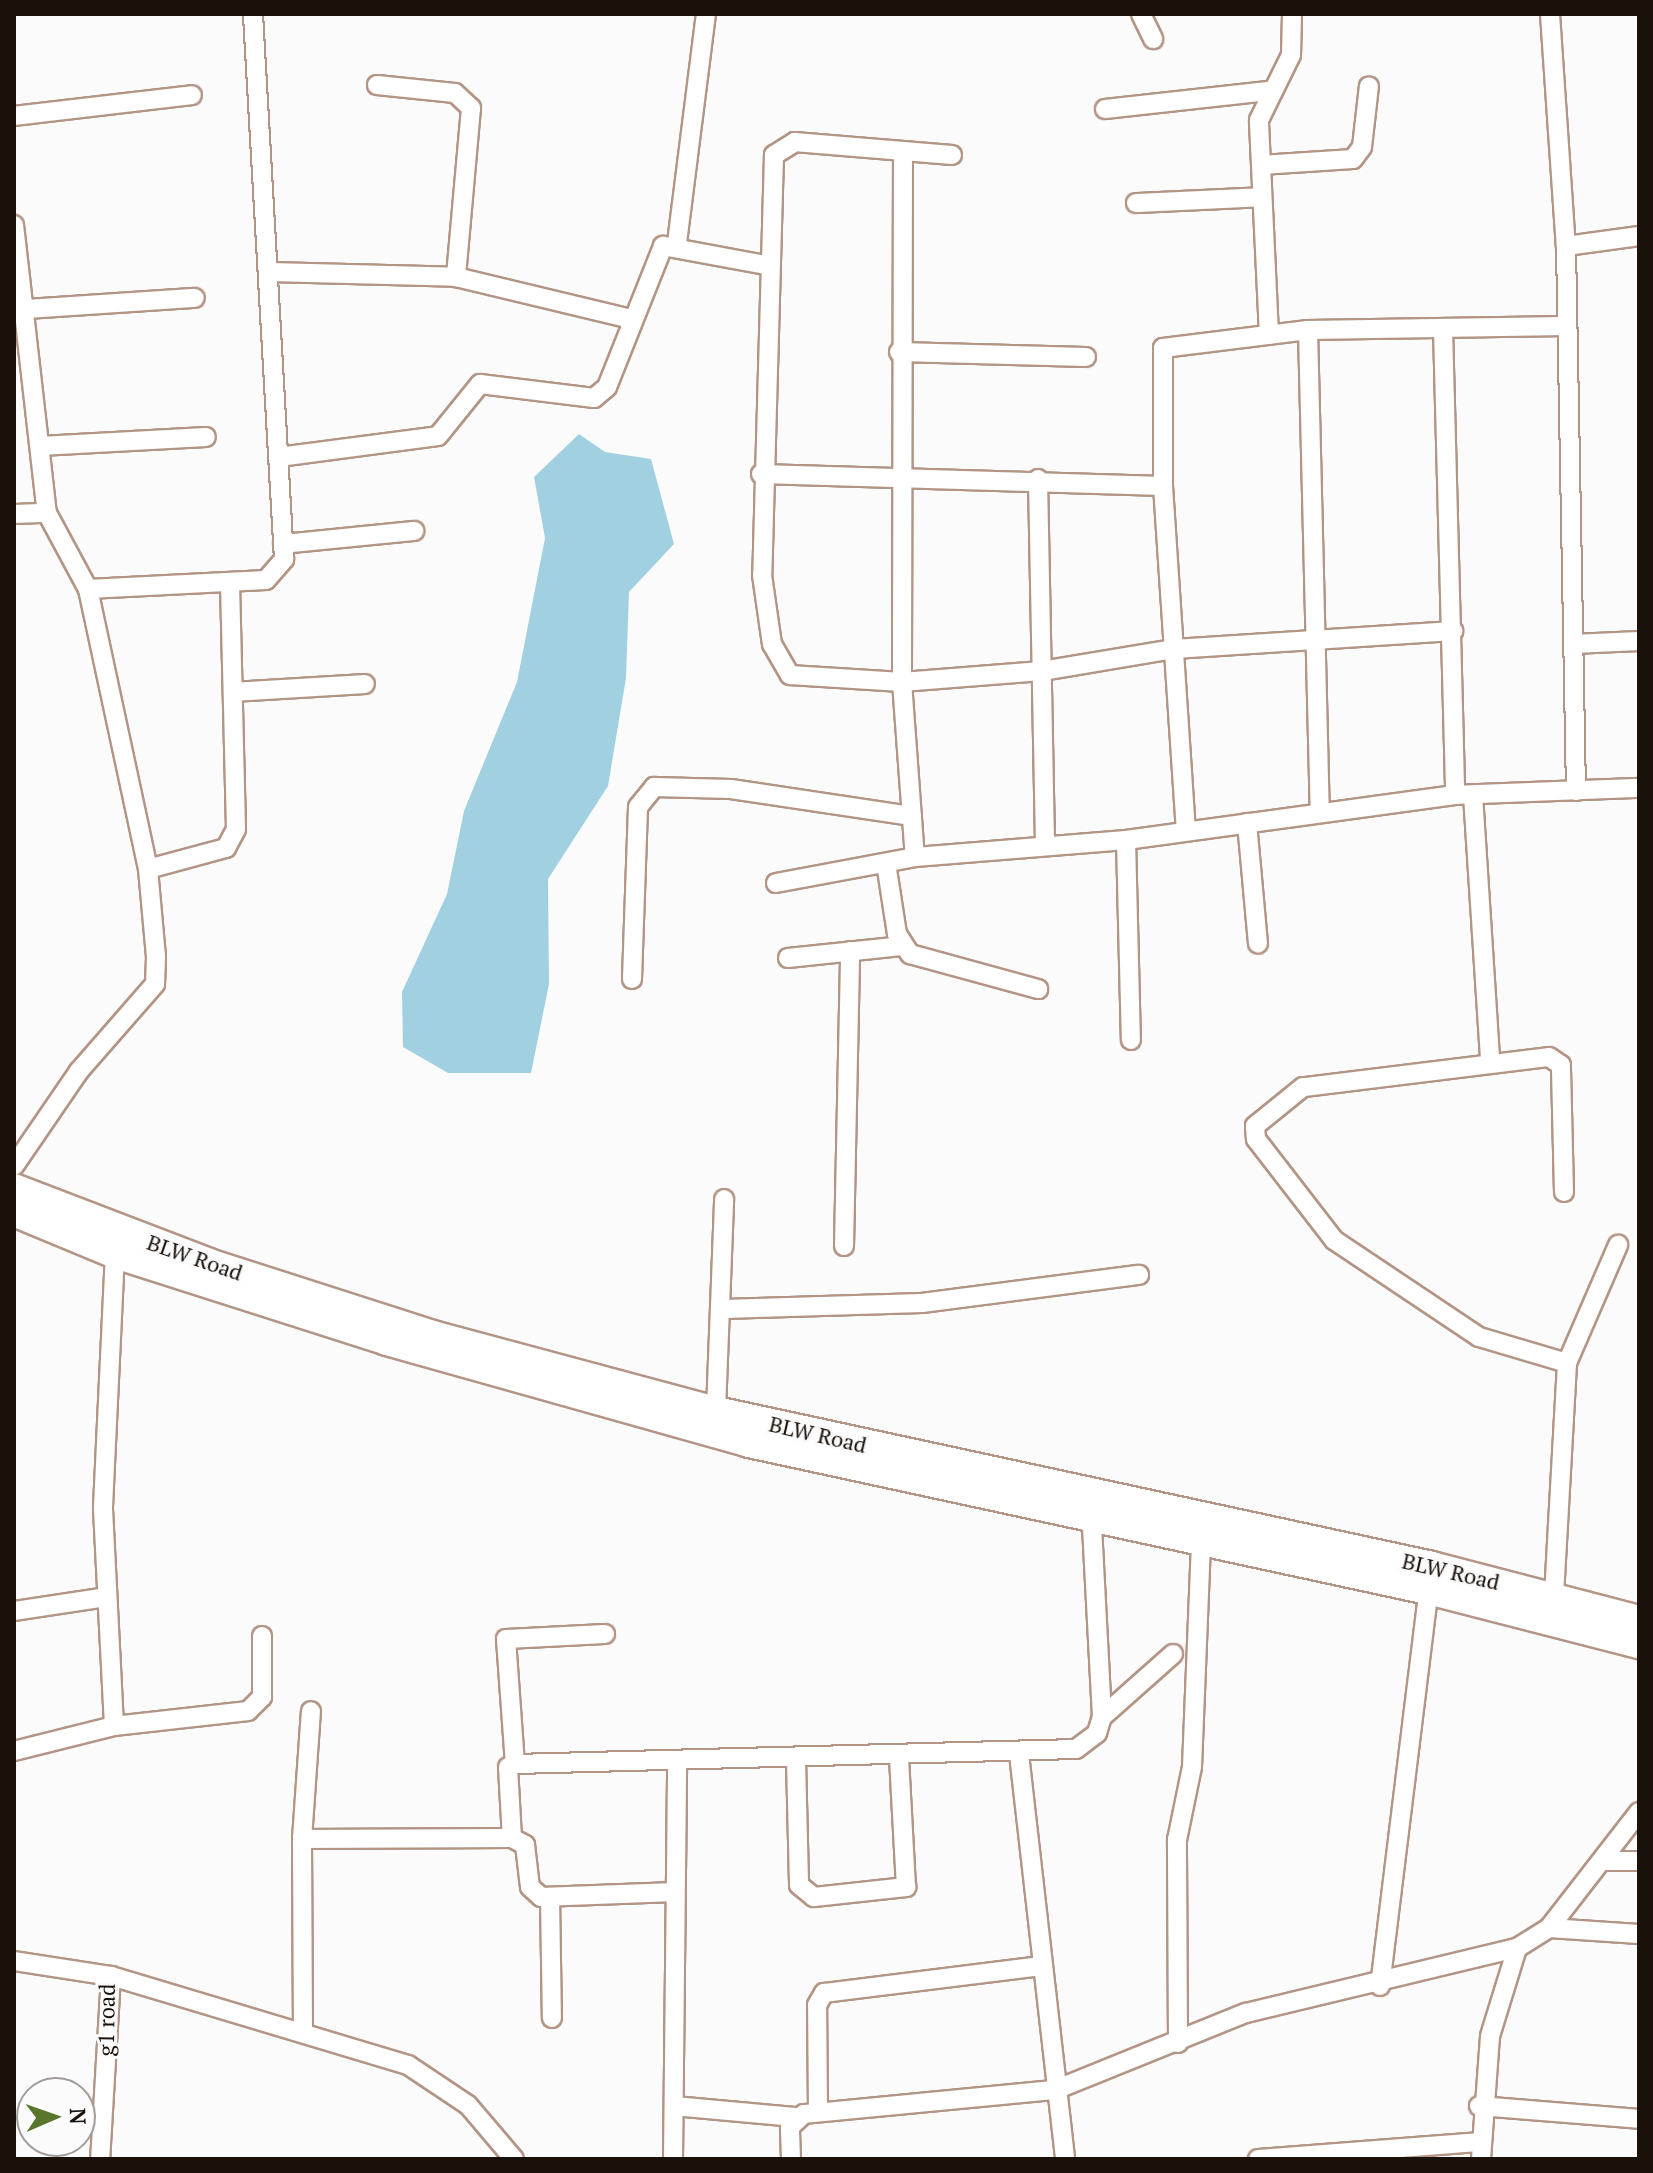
<!DOCTYPE html>
<html>
<head>
<meta charset="utf-8">
<style>
  body { margin:0 }
  #map { position:relative; width:1653px; height:2173px; overflow:hidden; background:#fbfbfb; font-family:"PT Serif",serif }
  div>[style] { position:absolute }
  .water>* { inset:0; background:#a1d1e1 }
  .roads { filter:drop-shadow(2px 0 #b39585) drop-shadow(-2px 0 #b39585) drop-shadow(0 2px #b39585) drop-shadow(0 -2px #b39585) }
  .minor>* { height:18px; margin:-9px; padding:0 9px; transform-origin:9px; border-radius:9px; background:#fff }
  .primary>* { height:28px; margin:-14px; padding:0 14px; transform-origin:14px; border-radius:14px; background:#fff }
  span { translate:-50% -50%; white-space:nowrap; text-align:center; line-height:1.15; -webkit-text-stroke:6px #fbfbfb; paint-order:stroke }
  .street-label { font-size:22px; color:#1b110b }
  .frame { position:absolute; inset:0; border:16px solid #1b110b; pointer-events:none }
  .north { position:absolute; left:16px; top:2077px; width:80px; height:80px; box-sizing:border-box; background:#fbfbfb; border:2px solid #a19d9b; border-radius:50%; rotate:88deg; font-size:22px; font-weight:700; line-height:32px; text-align:center; color:#1b110b }
  .north::after { content:''; display:block; margin:auto; width:28px; height:36px; background:#58762c; clip-path:polygon(50% 0,100% 100%,50% 72%,0 100%) }
</style>
</head>
<body>
<div id="map">
  <div class="water">
    <i style="clip-path:polygon(579px 434px,605px 452px,651px 459px,674px 544px,629px 592px,626px 678px,608px 786px,548px 879px,549px 984px,531px 1073px,448px 1073px,403px 1047px,402px 992px,447px 894px,464px 811px,517px 682px,545px 538px,534px 477px)"></i>
  </div>
  <div class="roads">
    <div class="minor">
      <i style="left:1141px;top:14px;width:28px;rotate:64deg"></i>
      <i style="left:1550px;top:14px;width:233px;rotate:86.1deg"></i>
      <i style="left:1566px;top:246px;width:545px;rotate:88.95deg"></i>
      <i style="left:377px;top:85px;width:78px;rotate:5.9deg"></i>
      <i style="left:455px;top:93px;width:22px;rotate:43deg"></i>
      <i style="left:471px;top:108px;width:170px;rotate:95.1deg"></i>
      <i style="left:1105px;top:109px;width:164px;rotate:-6.3deg"></i>
      <i style="left:14px;top:116px;width:179px;rotate:-6.7deg"></i>
      <i style="left:903px;top:151px;width:531px;rotate:90.11deg"></i>
      <i style="left:902px;top:682px;width:175px;rotate:85.8deg"></i>
      <i style="left:952px;top:155px;width:158px;rotate:-175.3deg"></i>
      <i style="left:795px;top:142px;width:25px;rotate:148deg"></i>
      <i style="left:774px;top:155px;width:420px;rotate:91.6deg"></i>
      <i style="left:762px;top:575px;width:70px;rotate:81.8deg"></i>
      <i style="left:772px;top:644px;width:36px;rotate:60deg"></i>
      <i style="left:790px;top:675px;width:112px;rotate:3.6deg"></i>
      <i style="left:902px;top:682px;width:140px;rotate:-4.5deg"></i>
      <i style="left:1042px;top:671px;width:134px;rotate:-9.5deg"></i>
      <i style="left:1174px;top:649px;width:280px;rotate:-3.7deg"></i>
      <i style="left:1261px;top:165px;width:92px;rotate:-3.7deg"></i>
      <i style="left:1353px;top:159px;width:15px;rotate:-53deg"></i>
      <i style="left:1362px;top:147px;width:61px;rotate:-83.5deg"></i>
      <i style="left:1136px;top:203px;width:126px;rotate:-2.7deg"></i>
      <i style="left:14px;top:225px;width:290px;rotate:83.5deg"></i>
      <i style="left:47px;top:513px;width:86px;rotate:61.7deg"></i>
      <i style="left:88px;top:589px;width:286px;rotate:77.9deg"></i>
      <i style="left:148px;top:869px;width:88px;rotate:84.8deg"></i>
      <i style="left:156px;top:957px;width:27px;rotate:92deg"></i>
      <i style="left:155px;top:984px;width:116px;rotate:131.1deg"></i>
      <i style="left:79px;top:1071px;width:115px;rotate:124.4deg"></i>
      <i style="left:677px;top:243px;width:231px;rotate:-82.8deg"></i>
      <i style="left:1566px;top:246px;width:74px;rotate:-7.8deg"></i>
      <i style="left:270px;top:272px;width:186px;rotate:1.5deg"></i>
      <i style="left:456px;top:277px;width:180px;rotate:13.5deg"></i>
      <i style="left:28px;top:309px;width:167px;rotate:-3.8deg"></i>
      <i style="left:1443px;top:328px;width:467px;rotate:88.5deg"></i>
      <i style="left:1308px;top:330px;width:481px;rotate:88.6deg"></i>
      <i style="left:1269px;top:335px;width:215px;rotate:-92.7deg"></i>
      <i style="left:1259px;top:120px;width:72px;rotate:-63.8deg"></i>
      <i style="left:1291px;top:55px;width:41px;rotate:-88.6deg"></i>
      <i style="left:899px;top:352px;width:187px;rotate:1.5deg"></i>
      <i style="left:40px;top:446px;width:166px;rotate:-3.1deg"></i>
      <i style="left:279px;top:457px;width:160px;rotate:-7.5deg"></i>
      <i style="left:438px;top:436px;width:67px;rotate:-51.1deg"></i>
      <i style="left:480px;top:384px;width:115px;rotate:7deg"></i>
      <i style="left:594px;top:398px;width:17px;rotate:-40deg"></i>
      <i style="left:607px;top:387px;width:152px;rotate:-68.3deg"></i>
      <i style="left:663px;top:246px;width:105px;rotate:10.5deg"></i>
      <i style="left:761px;top:474px;width:402px;rotate:1.7deg"></i>
      <i style="left:1163px;top:486px;width:138px;rotate:-90deg"></i>
      <i style="left:1163px;top:348px;width:146px;rotate:-7.1deg"></i>
      <i style="left:1308px;top:330px;width:258px;rotate:-0.9deg"></i>
      <i style="left:1038px;top:479px;width:364px;rotate:88.9deg"></i>
      <i style="left:1163px;top:486px;width:344px;rotate:86.2deg"></i>
      <i style="left:14px;top:514px;width:33px;rotate:-2deg"></i>
      <i style="left:283px;top:544px;width:132px;rotate:-5.7deg"></i>
      <i style="left:88px;top:589px;width:178px;rotate:-2.9deg"></i>
      <i style="left:266px;top:580px;width:28px;rotate:-49deg"></i>
      <i style="left:284px;top:559px;width:546px;rotate:-93.26deg"></i>
      <i style="left:1573px;top:644px;width:66px;rotate:-2.6deg"></i>
      <i style="left:233px;top:692px;width:132px;rotate:-3.5deg"></i>
      <i style="left:1473px;top:795px;width:265px;rotate:86.3deg"></i>
      <i style="left:1247px;top:823px;width:121px;rotate:84.8deg"></i>
      <i style="left:1126px;top:840px;width:200px;rotate:88.6deg"></i>
      <i style="left:886px;top:863px;width:72px;rotate:81.2deg"></i>
      <i style="left:897px;top:934px;width:24px;rotate:57deg"></i>
      <i style="left:910px;top:954px;width:133px;rotate:15.3deg"></i>
      <i style="left:148px;top:869px;width:81px;rotate:-15.1deg"></i>
      <i style="left:226px;top:848px;width:21px;rotate:-62deg"></i>
      <i style="left:236px;top:829px;width:245px;rotate:-91.4deg"></i>
      <i style="left:776px;top:883px;width:141px;rotate:-10.6deg"></i>
      <i style="left:915px;top:857px;width:212px;rotate:-4.6deg"></i>
      <i style="left:1126px;top:840px;width:332px;rotate:-7.8deg"></i>
      <i style="left:1455px;top:795px;width:184px;rotate:-2.2deg"></i>
      <i style="left:788px;top:958px;width:116px;rotate:-6deg"></i>
      <i style="left:632px;top:979px;width:172px;rotate:-88deg"></i>
      <i style="left:638px;top:807px;width:26px;rotate:-51deg"></i>
      <i style="left:654px;top:787px;width:77px;rotate:1.5deg"></i>
      <i style="left:731px;top:789px;width:183px;rotate:8.5deg"></i>
      <i style="left:1564px;top:1192px;width:127px;rotate:-91.4deg"></i>
      <i style="left:1561px;top:1065px;width:14px;rotate:-146deg"></i>
      <i style="left:1549px;top:1057px;width:248px;rotate:173deg"></i>
      <i style="left:1303px;top:1087px;width:62px;rotate:140.9deg"></i>
      <i style="left:1255px;top:1126px;width:13px;rotate:86deg"></i>
      <i style="left:1256px;top:1139px;width:128px;rotate:52.3deg"></i>
      <i style="left:1334px;top:1240px;width:174px;rotate:33.8deg"></i>
      <i style="left:1479px;top:1337px;width:92px;rotate:16.5deg"></i>
      <i style="left:844px;top:1246px;width:295px;rotate:-88.8deg"></i>
      <i style="left:723px;top:1309px;width:199px;rotate:-1.7deg"></i>
      <i style="left:922px;top:1303px;width:219px;rotate:-7.4deg"></i>
      <i style="left:716px;top:1411px;width:212px;rotate:-87.8deg"></i>
      <i style="left:1554px;top:1596px;width:233px;rotate:-86.8deg"></i>
      <i style="left:1567px;top:1363px;width:129px;rotate:-66.6deg"></i>
      <i style="left:14px;top:1611px;width:94px;rotate:-8.6deg"></i>
      <i style="left:605px;top:1634px;width:99px;rotate:177.1deg"></i>
      <i style="left:506px;top:1639px;width:125px;rotate:85.9deg"></i>
      <i style="left:515px;top:1764px;width:561px;rotate:-1.53deg"></i>
      <i style="left:1076px;top:1749px;width:26px;rotate:-37deg"></i>
      <i style="left:1097px;top:1733px;width:17px;rotate:-73deg"></i>
      <i style="left:1102px;top:1717px;width:209px;rotate:-93deg"></i>
      <i style="left:1102px;top:1717px;width:95px;rotate:-41.6deg"></i>
      <i style="left:114px;top:1726px;width:219px;rotate:-92.9deg"></i>
      <i style="left:103px;top:1507px;width:253px;rotate:-87.3deg"></i>
      <i style="left:14px;top:1751px;width:103px;rotate:-14deg"></i>
      <i style="left:114px;top:1726px;width:135px;rotate:-6.4deg"></i>
      <i style="left:248px;top:1711px;width:20px;rotate:-45deg"></i>
      <i style="left:262px;top:1697px;width:61px;rotate:-90deg"></i>
      <i style="left:1019px;top:1754px;width:408px;rotate:83.5deg"></i>
      <i style="left:796px;top:1760px;width:125px;rotate:88.6deg"></i>
      <i style="left:799px;top:1885px;width:19px;rotate:39deg"></i>
      <i style="left:814px;top:1897px;width:93px;rotate:-6.2deg"></i>
      <i style="left:906px;top:1887px;width:131px;rotate:-93.1deg"></i>
      <i style="left:508px;top:1767px;width:71px;rotate:86.8deg"></i>
      <i style="left:302px;top:1839px;width:210px;rotate:-0.3deg"></i>
      <i style="left:512px;top:1838px;width:15px;rotate:28deg"></i>
      <i style="left:525px;top:1845px;width:42px;rotate:83.2deg"></i>
      <i style="left:530px;top:1887px;width:15px;rotate:42deg"></i>
      <i style="left:541px;top:1897px;width:134px;rotate:-2.1deg"></i>
      <i style="left:1605px;top:1861px;width:34px"></i>
      <i style="left:550px;top:1897px;width:121px;rotate:89.1deg"></i>
      <i style="left:1549px;top:1928px;width:90px;rotate:3.8deg"></i>
      <i style="left:14px;top:1961px;width:98px;rotate:8.8deg"></i>
      <i style="left:111px;top:1976px;width:183px;rotate:93.4deg"></i>
      <i style="left:111px;top:1976px;width:310px;rotate:16.7deg"></i>
      <i style="left:408px;top:2065px;width:72px;rotate:33.7deg"></i>
      <i style="left:468px;top:2105px;width:71px;rotate:49.6deg"></i>
      <i style="left:1380px;top:1986px;width:409px;rotate:-83deg"></i>
      <i style="left:303px;top:2033px;width:194px;rotate:-90.3deg"></i>
      <i style="left:302px;top:1839px;width:128px;rotate:-86deg"></i>
      <i style="left:1178px;top:2043px;width:203px;rotate:-90.3deg"></i>
      <i style="left:1177px;top:1840px;width:75px;rotate:-78.4deg"></i>
      <i style="left:1192px;top:1767px;width:223px;rotate:-87.7deg"></i>
      <i style="left:674px;top:2106px;width:121px;rotate:5.2deg"></i>
      <i style="left:1479px;top:2106px;width:161px;rotate:4.6deg"></i>
      <i style="left:818px;top:2111px;width:106px;rotate:-90.5deg"></i>
      <i style="left:817px;top:2005px;width:14px;rotate:-60deg"></i>
      <i style="left:824px;top:1993px;width:220px;rotate:-7.1deg"></i>
      <i style="left:673px;top:2159px;width:395px;rotate:-89.4deg"></i>
      <i style="left:791px;top:2159px;width:32px;rotate:-92deg"></i>
      <i style="left:790px;top:2127px;width:19px;rotate:-43deg"></i>
      <i style="left:804px;top:2114px;width:252px;rotate:-5.5deg"></i>
      <i style="left:1055px;top:2090px;width:206px;rotate:-22deg"></i>
      <i style="left:1246px;top:2013px;width:279px;rotate:-13.5deg"></i>
      <i style="left:1517px;top:1948px;width:38px;rotate:-32deg"></i>
      <i style="left:1549px;top:1928px;width:147px;rotate:-52.2deg"></i>
      <i style="left:1258px;top:2159px;width:221px;rotate:-4.4deg"></i>
      <i style="left:1481px;top:2159px;width:123px;rotate:-85.8deg"></i>
      <i style="left:1490px;top:2036px;width:92px;rotate:-72.9deg"></i>
    </div>
    <div class="primary">
      <i style="left:14px;top:1188px;width:209px;rotate:21deg"></i>
      <i style="left:209px;top:1263px;width:238px;rotate:17.8deg"></i>
      <i style="left:436px;top:1336px;width:290px;rotate:15deg"></i>
      <i style="left:716px;top:1411px;width:733px;rotate:12.21deg"></i>
      <i style="left:1432px;top:1566px;width:214px;rotate:14.6deg"></i>
      <i style="left:14px;top:1212px;width:109px;rotate:22.6deg"></i>
      <i style="left:115px;top:1254px;width:286px;rotate:17.7deg"></i>
      <i style="left:387px;top:1341px;width:376px;rotate:15.7deg"></i>
      <i style="left:749px;top:1443px;width:695px;rotate:12.22deg"></i>
      <i style="left:1428px;top:1590px;width:218px;rotate:14.4deg"></i>
    </div>
  </div>
  <div class="street-label">
    <span style="left:195px;top:1257px;rotate:19deg">BLW Road</span>
    <span style="left:818px;top:1434px;rotate:13deg">BLW Road</span>
    <span style="left:1451px;top:1571px;rotate:13deg">BLW Road</span>
    <span style="left:106px;top:2020px;rotate:-89deg">g1 road</span>
  </div>
  <div class="frame"></div>
  <div class="north">N</div>
</div>
</body>
</html>
